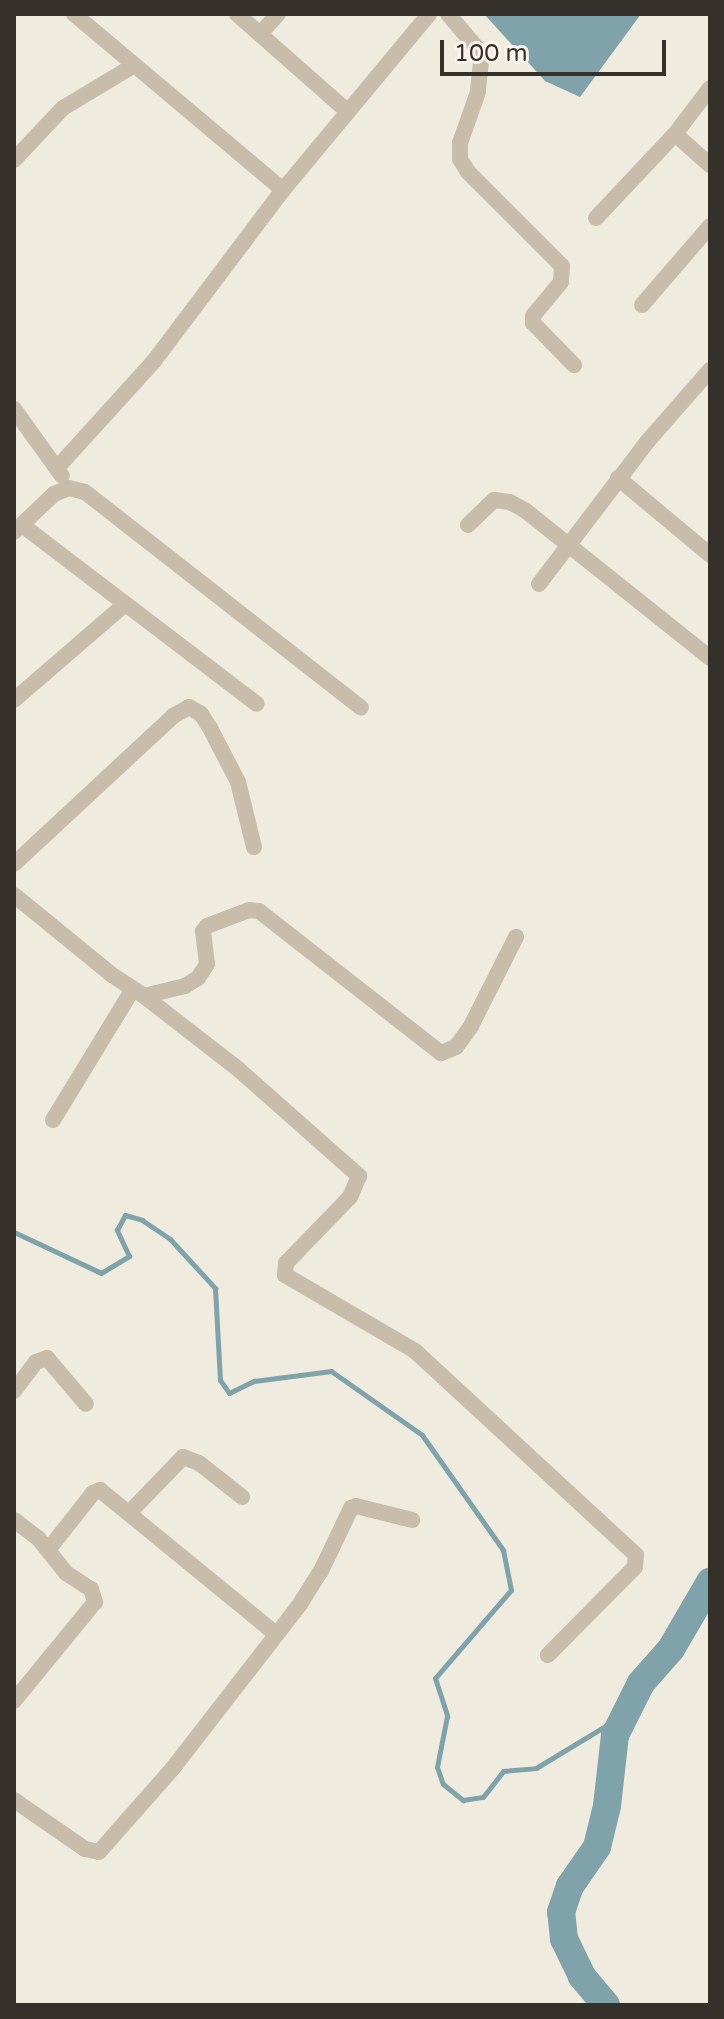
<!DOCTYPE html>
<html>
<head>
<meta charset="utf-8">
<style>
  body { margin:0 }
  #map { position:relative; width:724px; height:2019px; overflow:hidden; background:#f0ebdf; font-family:"Varela Round",sans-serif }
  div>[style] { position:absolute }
  .water>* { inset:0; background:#80a3ab }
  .stream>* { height:5px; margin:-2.5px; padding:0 2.5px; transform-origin:2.5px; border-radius:2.5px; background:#80a3ab }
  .river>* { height:28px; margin:-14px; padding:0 14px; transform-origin:14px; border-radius:14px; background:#80a3ab }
  .street>* { height:16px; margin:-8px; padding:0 8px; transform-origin:8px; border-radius:8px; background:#c8bdab }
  span { translate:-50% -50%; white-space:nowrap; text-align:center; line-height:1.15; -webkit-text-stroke:7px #f8f4eb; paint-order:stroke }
  .frame { position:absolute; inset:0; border:16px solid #36302a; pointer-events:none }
  .scale { position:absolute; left:440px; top:40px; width:226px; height:36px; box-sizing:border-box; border:4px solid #36302a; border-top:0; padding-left:10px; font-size:24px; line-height:28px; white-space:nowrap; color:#36302a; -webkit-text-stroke:6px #f8f4eb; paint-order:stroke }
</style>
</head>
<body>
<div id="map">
  <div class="water">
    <i style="clip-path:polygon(484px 14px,641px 14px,580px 97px,545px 81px)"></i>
  </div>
  <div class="stream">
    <i style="left:14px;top:1232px;width:96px;rotate:25.2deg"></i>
    <i style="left:101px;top:1273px;width:33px;rotate:-31deg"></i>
    <i style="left:129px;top:1256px;width:29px;rotate:-115deg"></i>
    <i style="left:117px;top:1230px;width:17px;rotate:-62deg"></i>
    <i style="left:125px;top:1215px;width:18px;rotate:16deg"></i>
    <i style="left:142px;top:1220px;width:34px;rotate:34deg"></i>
    <i style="left:170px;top:1239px;width:67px;rotate:47.4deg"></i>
    <i style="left:215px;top:1288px;width:92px;rotate:86.9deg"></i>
    <i style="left:220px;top:1380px;width:16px;rotate:55deg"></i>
    <i style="left:229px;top:1393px;width:28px;rotate:-26deg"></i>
    <i style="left:254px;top:1381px;width:78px;rotate:-7.4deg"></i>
    <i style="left:331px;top:1371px;width:111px;rotate:35.1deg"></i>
    <i style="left:422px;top:1435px;width:141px;rotate:54.8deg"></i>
    <i style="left:503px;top:1550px;width:41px;rotate:78.7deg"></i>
    <i style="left:511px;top:1590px;width:116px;rotate:130.8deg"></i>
    <i style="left:435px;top:1678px;width:40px;rotate:72deg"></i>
    <i style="left:447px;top:1716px;width:52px;rotate:101.1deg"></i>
    <i style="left:437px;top:1767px;width:18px;rotate:71deg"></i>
    <i style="left:443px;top:1784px;width:26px;rotate:39deg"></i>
    <i style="left:463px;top:1800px;width:20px;rotate:-9deg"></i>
    <i style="left:483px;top:1797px;width:33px;rotate:-52deg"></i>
    <i style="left:503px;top:1771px;width:33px;rotate:-5deg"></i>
    <i style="left:536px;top:1768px;width:104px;rotate:-31.2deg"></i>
  </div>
  <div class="river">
    <i style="left:606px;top:2005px;width:38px;rotate:-130deg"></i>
    <i style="left:582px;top:1976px;width:41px;rotate:-115.9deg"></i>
    <i style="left:564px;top:1939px;width:27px;rotate:-96deg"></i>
    <i style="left:561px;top:1912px;width:28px;rotate:-71deg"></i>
    <i style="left:570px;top:1886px;width:47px;rotate:-55.3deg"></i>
    <i style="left:597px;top:1847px;width:42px;rotate:-76.3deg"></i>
    <i style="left:607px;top:1806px;width:71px;rotate:-83.6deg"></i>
    <i style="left:615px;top:1735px;width:58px;rotate:-63.4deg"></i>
    <i style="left:641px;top:1683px;width:45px;rotate:-48.6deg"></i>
    <i style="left:671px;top:1649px;width:78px;rotate:-59.8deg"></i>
  </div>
  <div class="street">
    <i style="left:74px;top:14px;width:273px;rotate:40.1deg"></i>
    <i style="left:237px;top:14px;width:147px;rotate:41.4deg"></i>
    <i style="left:448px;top:14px;width:45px;rotate:49.5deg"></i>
    <i style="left:477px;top:48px;width:14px;rotate:73deg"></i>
    <i style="left:481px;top:61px;width:31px;rotate:96deg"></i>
    <i style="left:478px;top:92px;width:54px;rotate:109.4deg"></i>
    <i style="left:460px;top:143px;width:16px;rotate:90deg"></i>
    <i style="left:460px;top:159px;width:15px;rotate:58deg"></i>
    <i style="left:468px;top:172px;width:133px;rotate:45deg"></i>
    <i style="left:562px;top:266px;width:16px;rotate:94deg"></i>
    <i style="left:561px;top:282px;width:44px;rotate:129.5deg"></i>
    <i style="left:533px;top:316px;width:7px;rotate:90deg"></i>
    <i style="left:533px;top:323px;width:59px;rotate:45.7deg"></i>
    <i style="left:260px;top:34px;width:27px;rotate:-48deg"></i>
    <i style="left:675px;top:134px;width:47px;rotate:41.5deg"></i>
    <i style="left:14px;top:160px;width:71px;rotate:-46.7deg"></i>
    <i style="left:63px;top:108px;width:82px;rotate:-31deg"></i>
    <i style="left:596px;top:218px;width:115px;rotate:-46.8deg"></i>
    <i style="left:675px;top:134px;width:58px;rotate:-52.7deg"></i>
    <i style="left:642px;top:305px;width:104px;rotate:-49.3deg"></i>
    <i style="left:14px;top:409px;width:82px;rotate:54.4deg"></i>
    <i style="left:57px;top:468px;width:144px;rotate:-47.8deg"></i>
    <i style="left:154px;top:361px;width:214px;rotate:-53deg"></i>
    <i style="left:283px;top:190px;width:229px;rotate:-50.3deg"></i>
    <i style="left:618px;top:478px;width:120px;rotate:39.9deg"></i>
    <i style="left:22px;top:525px;width:295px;rotate:37.3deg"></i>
    <i style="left:468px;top:525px;width:36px;rotate:-44deg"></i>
    <i style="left:494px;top:500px;width:16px;rotate:7deg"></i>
    <i style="left:510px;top:502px;width:18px;rotate:29deg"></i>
    <i style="left:526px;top:511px;width:236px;rotate:38.6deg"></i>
    <i style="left:14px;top:532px;width:55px;rotate:-43.5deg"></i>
    <i style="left:54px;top:494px;width:16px;rotate:-22deg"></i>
    <i style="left:69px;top:488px;width:16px;rotate:14deg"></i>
    <i style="left:85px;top:492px;width:350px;rotate:38deg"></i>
    <i style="left:539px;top:584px;width:178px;rotate:-52.7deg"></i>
    <i style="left:647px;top:442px;width:96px;rotate:-48.8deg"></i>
    <i style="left:14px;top:700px;width:145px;rotate:-40.8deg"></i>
    <i style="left:14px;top:864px;width:217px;rotate:-42.9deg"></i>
    <i style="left:173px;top:716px;width:18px;rotate:-29deg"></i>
    <i style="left:189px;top:707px;width:14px;rotate:30deg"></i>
    <i style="left:201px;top:714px;width:17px;rotate:57deg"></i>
    <i style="left:210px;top:728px;width:61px;rotate:62.6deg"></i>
    <i style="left:238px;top:782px;width:67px;rotate:76.2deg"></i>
    <i style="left:14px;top:895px;width:127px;rotate:39.2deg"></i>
    <i style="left:112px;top:975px;width:38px;rotate:33deg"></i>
    <i style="left:144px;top:996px;width:42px;rotate:-13.7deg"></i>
    <i style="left:185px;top:986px;width:15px;rotate:-32deg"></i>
    <i style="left:198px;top:978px;width:17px;rotate:-57deg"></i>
    <i style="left:207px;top:964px;width:33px;rotate:-97deg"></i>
    <i style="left:203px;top:931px;width:6px;rotate:-51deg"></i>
    <i style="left:207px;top:926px;width:45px;rotate:-20.9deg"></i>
    <i style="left:249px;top:910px;width:10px;rotate:6deg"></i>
    <i style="left:259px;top:911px;width:231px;rotate:38deg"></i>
    <i style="left:441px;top:1053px;width:16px;rotate:-22deg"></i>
    <i style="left:456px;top:1047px;width:26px;rotate:-54deg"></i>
    <i style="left:471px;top:1026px;width:100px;rotate:-63.2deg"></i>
    <i style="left:144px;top:996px;width:119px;rotate:37.8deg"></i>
    <i style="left:238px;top:1069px;width:162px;rotate:41.5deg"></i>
    <i style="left:359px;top:1176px;width:23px;rotate:113deg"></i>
    <i style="left:350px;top:1197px;width:92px;rotate:134.1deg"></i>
    <i style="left:286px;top:1263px;width:12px;rotate:95deg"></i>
    <i style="left:285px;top:1275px;width:151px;rotate:30.3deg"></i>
    <i style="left:415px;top:1351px;width:301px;rotate:42.7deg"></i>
    <i style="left:636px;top:1555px;width:12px;rotate:95deg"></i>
    <i style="left:635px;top:1567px;width:124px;rotate:134.7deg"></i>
    <i style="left:53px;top:1120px;width:153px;rotate:-58.6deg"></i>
    <i style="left:14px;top:1391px;width:36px;rotate:-53deg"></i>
    <i style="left:36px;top:1362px;width:12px;rotate:-20deg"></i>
    <i style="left:47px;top:1358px;width:60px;rotate:49.7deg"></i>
    <i style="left:129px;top:1513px;width:78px;rotate:-46deg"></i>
    <i style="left:183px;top:1457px;width:17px;rotate:21deg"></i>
    <i style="left:199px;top:1463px;width:55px;rotate:38.3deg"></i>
    <i style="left:14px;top:1520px;width:30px;rotate:37deg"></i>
    <i style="left:38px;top:1538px;width:45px;rotate:51.3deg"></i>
    <i style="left:66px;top:1573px;width:30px;rotate:33deg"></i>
    <i style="left:91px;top:1589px;width:14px;rotate:73deg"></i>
    <i style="left:95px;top:1602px;width:128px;rotate:129.3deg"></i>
    <i style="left:48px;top:1550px;width:73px;rotate:-51.7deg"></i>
    <i style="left:93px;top:1493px;width:8px;rotate:-23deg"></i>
    <i style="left:100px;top:1490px;width:227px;rotate:39.3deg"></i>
    <i style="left:14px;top:1800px;width:86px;rotate:34.6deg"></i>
    <i style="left:85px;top:1849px;width:14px;rotate:12deg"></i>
    <i style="left:99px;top:1852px;width:112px;rotate:-48.6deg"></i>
    <i style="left:173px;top:1768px;width:207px;rotate:-52.2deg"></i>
    <i style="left:300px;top:1604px;width:39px;rotate:-58deg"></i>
    <i style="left:321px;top:1571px;width:70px;rotate:-64.5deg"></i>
    <i style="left:351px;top:1508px;width:5px;rotate:-22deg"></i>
    <i style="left:356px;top:1506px;width:58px;rotate:14deg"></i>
  </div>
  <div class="frame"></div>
  <div class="scale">100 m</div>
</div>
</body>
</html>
